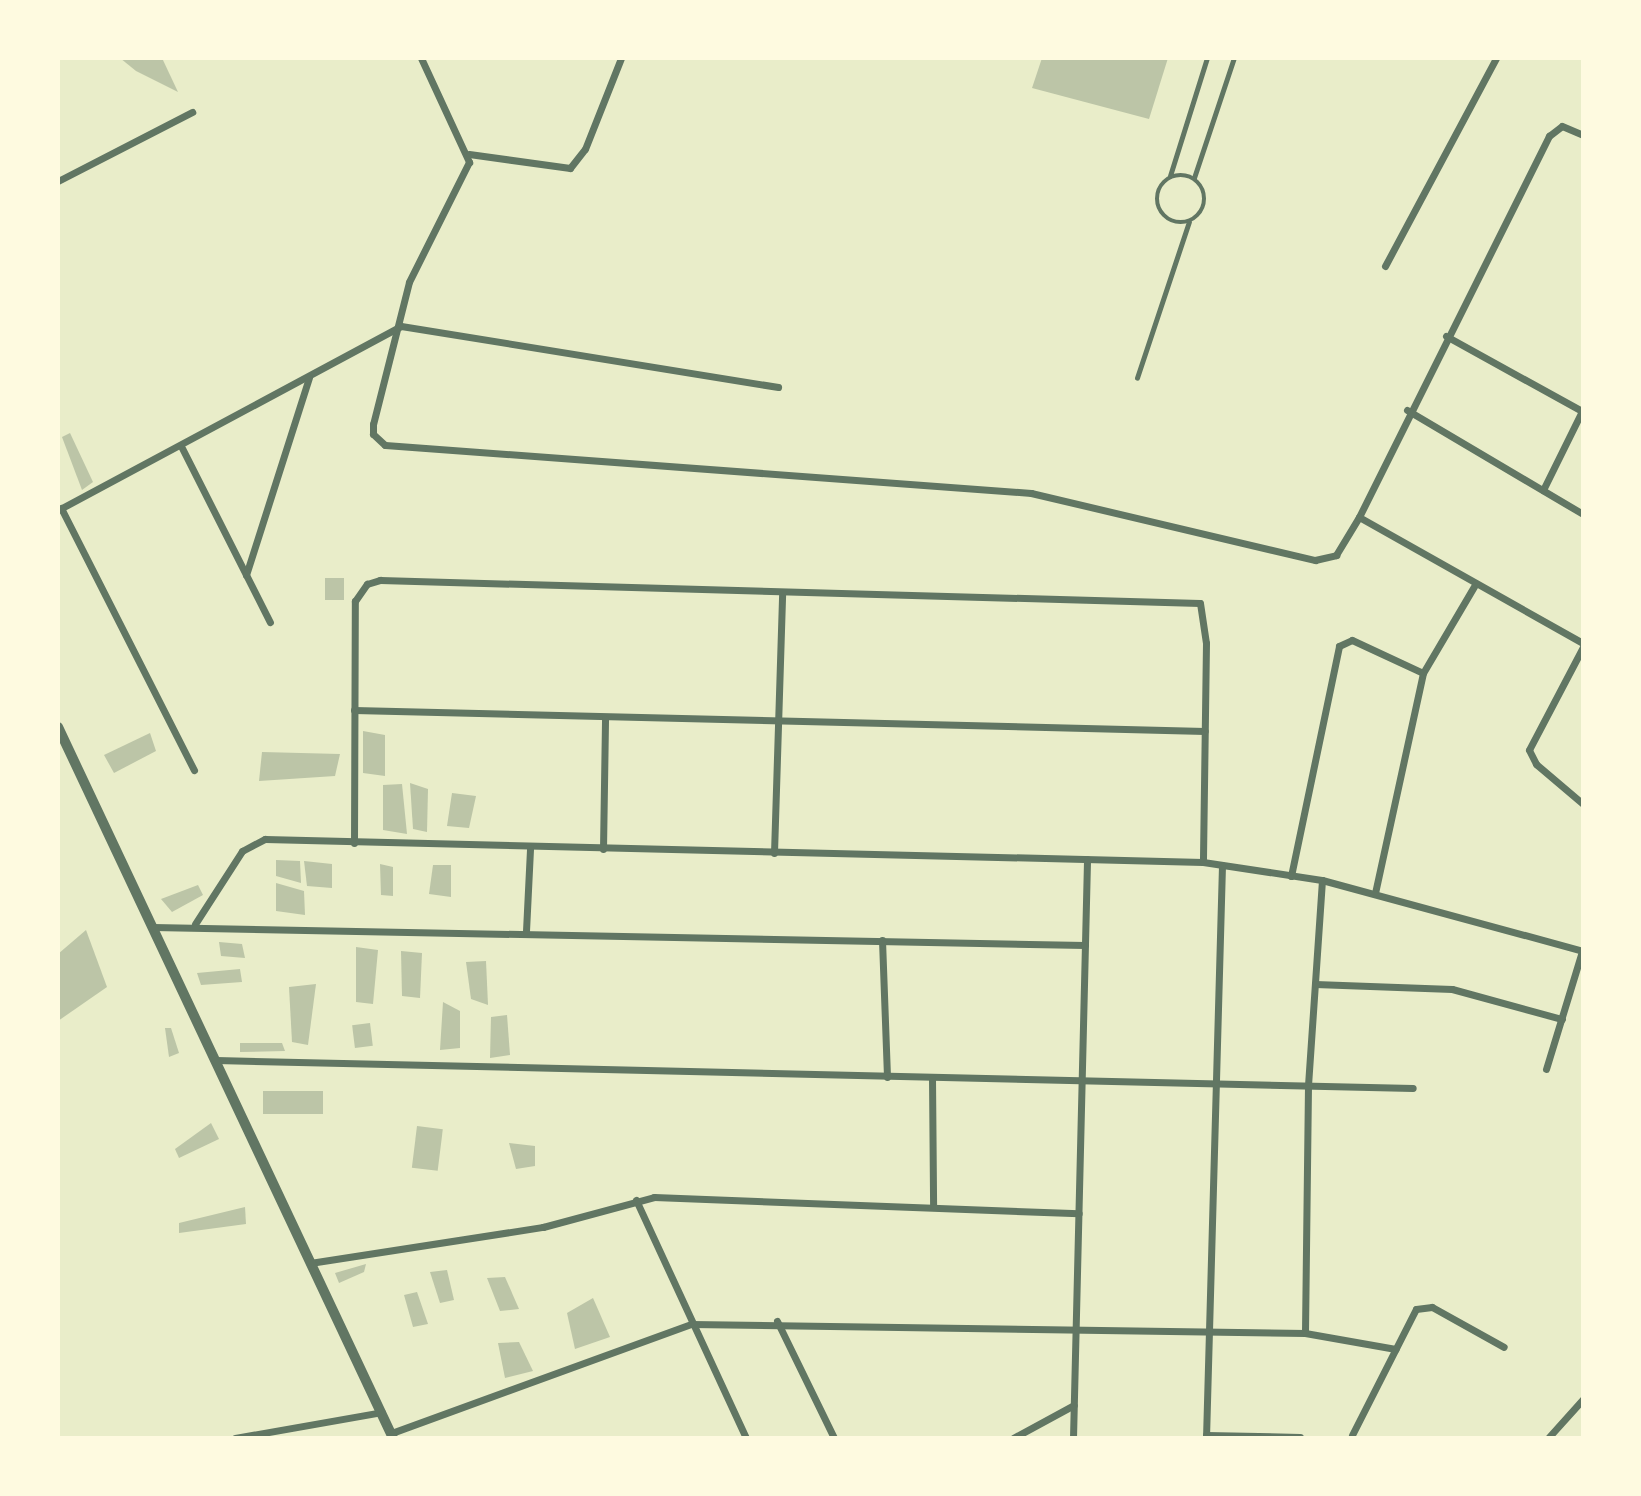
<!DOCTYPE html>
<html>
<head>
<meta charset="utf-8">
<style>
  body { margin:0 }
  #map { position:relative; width:1641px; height:1496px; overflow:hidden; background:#e9edc9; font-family:Cabin,sans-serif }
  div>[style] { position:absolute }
  .building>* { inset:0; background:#bcc5a7; transform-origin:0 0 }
  .service>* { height:4.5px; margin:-2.25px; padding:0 2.25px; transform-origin:2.25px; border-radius:2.25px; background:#617663 }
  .service>.ring { margin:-2.25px; padding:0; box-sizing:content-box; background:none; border:4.5px solid #617663; border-radius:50% }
  .minor>* { height:7px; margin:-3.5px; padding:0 3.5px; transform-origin:3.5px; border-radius:3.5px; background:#617663 }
  .tertiary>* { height:10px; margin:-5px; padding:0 5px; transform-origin:5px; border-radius:5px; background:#617663 }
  span { translate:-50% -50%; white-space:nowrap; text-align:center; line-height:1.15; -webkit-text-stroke:5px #fefae0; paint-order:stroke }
  .frame { position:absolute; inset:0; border:60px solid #fefae0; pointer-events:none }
</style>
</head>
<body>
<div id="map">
  <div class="building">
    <i style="clip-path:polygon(120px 58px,162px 58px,178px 92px,136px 71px)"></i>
    <i style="clip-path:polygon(1042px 58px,1168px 58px,1149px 119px,1032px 88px)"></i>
    <i style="clip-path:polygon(70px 433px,93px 482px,82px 490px,62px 437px)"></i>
    <i style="left:325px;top:578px;width:19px;height:22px"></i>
    <i style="clip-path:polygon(363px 731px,385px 735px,385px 776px,363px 773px)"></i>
    <i style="clip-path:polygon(150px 733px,156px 751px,114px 773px,104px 755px)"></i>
    <i style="clip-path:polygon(262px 752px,340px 754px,335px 776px,259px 781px)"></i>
    <i style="clip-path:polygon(410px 783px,428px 789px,427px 832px,413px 829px)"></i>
    <i style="clip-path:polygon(402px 784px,407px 834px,383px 830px,383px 785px)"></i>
    <i style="clip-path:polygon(452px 793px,476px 796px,469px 828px,447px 826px)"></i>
    <i style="clip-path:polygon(276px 860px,300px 861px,301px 883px,276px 876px)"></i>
    <i style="clip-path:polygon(304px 861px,332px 864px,332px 888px,307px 886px)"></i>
    <i style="clip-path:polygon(380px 864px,393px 867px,393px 896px,381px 895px)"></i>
    <i style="clip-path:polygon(433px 865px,451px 865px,451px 897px,429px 894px)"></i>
    <i style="clip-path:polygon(276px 883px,304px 891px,305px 915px,276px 911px)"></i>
    <i style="clip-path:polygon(198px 885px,203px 895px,172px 912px,161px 899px)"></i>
    <i style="clip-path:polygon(86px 930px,107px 987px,58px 1021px,58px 954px)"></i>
    <i style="clip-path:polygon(219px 942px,242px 944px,245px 958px,221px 956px)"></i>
    <i style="clip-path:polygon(356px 947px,378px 950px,373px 1004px,356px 1002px)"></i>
    <i style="clip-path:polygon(401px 951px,422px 953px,420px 998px,402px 996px)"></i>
    <i style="clip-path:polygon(486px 961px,488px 1005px,471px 999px,466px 962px)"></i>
    <i style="clip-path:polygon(240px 969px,242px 982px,201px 985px,197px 973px)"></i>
    <i style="clip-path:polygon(316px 984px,308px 1045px,292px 1042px,289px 987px)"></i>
    <i style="clip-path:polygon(443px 1002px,460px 1011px,460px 1048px,440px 1050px)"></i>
    <i style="clip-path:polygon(507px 1015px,510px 1055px,490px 1058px,491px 1017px)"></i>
    <i style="left:370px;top:1023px;width:23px;height:18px;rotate:83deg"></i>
    <i style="clip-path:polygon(165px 1028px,171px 1028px,179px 1053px,169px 1057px)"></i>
    <i style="clip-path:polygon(240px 1043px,282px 1043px,285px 1051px,240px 1052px)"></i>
    <i style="left:263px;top:1091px;width:60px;height:23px"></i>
    <i style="clip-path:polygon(211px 1123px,219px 1139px,179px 1158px,175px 1149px)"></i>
    <i style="left:417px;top:1126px;width:26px;height:42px;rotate:7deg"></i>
    <i style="clip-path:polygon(509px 1143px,535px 1146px,535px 1166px,516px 1169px)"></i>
    <i style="clip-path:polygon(245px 1207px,246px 1224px,179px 1233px,179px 1223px)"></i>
    <i style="clip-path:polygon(366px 1264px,364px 1272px,339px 1283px,335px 1273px)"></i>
    <i style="clip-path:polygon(447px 1270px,454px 1300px,440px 1303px,430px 1272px)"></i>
    <i style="clip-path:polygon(505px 1277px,519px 1309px,500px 1311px,487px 1278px)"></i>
    <i style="clip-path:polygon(417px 1292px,428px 1324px,413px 1327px,404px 1295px)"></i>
    <i style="clip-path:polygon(593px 1298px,610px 1337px,575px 1349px,567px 1313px)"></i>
    <i style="clip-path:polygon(519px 1342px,533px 1371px,505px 1378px,498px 1343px)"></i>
  </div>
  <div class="service">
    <i class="ring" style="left:1157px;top:175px;width:43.5px;height:43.5px"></i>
    <i style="left:1170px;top:176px;width:124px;rotate:-72.6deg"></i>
    <i style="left:1194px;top:178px;width:126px;rotate:-71.6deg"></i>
    <i style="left:1137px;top:378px;width:164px;rotate:-71.6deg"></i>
  </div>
  <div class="minor">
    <i style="left:421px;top:58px;width:115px;rotate:65.2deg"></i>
    <i style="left:469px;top:162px;width:134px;rotate:116.6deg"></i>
    <i style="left:409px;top:282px;width:146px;rotate:104.2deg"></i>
    <i style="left:373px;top:424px;width:10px;rotate:90deg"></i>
    <i style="left:373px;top:434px;width:16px;rotate:43deg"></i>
    <i style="left:385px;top:445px;width:648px;rotate:4.25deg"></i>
    <i style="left:1031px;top:493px;width:292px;rotate:13.3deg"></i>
    <i style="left:1315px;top:560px;width:22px;rotate:-13deg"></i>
    <i style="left:1336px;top:555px;width:44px;rotate:-58.8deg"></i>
    <i style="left:1359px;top:517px;width:426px;rotate:-63.5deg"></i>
    <i style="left:1549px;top:136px;width:16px;rotate:-38deg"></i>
    <i style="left:1562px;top:126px;width:23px;rotate:23deg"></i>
    <i style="left:469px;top:154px;width:102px;rotate:7.9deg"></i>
    <i style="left:570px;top:168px;width:24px;rotate:-52deg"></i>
    <i style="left:585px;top:149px;width:98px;rotate:-68.4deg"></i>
    <i style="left:58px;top:181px;width:151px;rotate:-27.2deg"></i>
    <i style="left:1385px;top:266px;width:236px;rotate:-61.9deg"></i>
    <i style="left:1446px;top:336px;width:155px;rotate:28.9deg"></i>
    <i style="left:1407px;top:410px;width:204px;rotate:30.6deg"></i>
    <i style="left:182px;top:448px;width:195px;rotate:63.2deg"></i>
    <i style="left:1543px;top:490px;width:90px;rotate:-63.7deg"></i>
    <i style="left:61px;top:508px;width:294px;rotate:63.1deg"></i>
    <i style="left:58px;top:510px;width:389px;rotate:-28.2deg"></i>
    <i style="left:401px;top:326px;width:382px;rotate:9.2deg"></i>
    <i style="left:1359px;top:517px;width:257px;rotate:29.4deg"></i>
    <i style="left:246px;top:575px;width:207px;rotate:-72.3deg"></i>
    <i style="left:1583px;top:647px;width:116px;rotate:117.7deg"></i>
    <i style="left:1529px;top:750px;width:16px;rotate:63deg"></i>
    <i style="left:1536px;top:764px;width:62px;rotate:40.4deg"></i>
    <i style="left:1423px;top:673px;width:104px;rotate:-59.5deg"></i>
    <i style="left:354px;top:710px;width:851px;rotate:1.41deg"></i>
    <i style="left:354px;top:843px;width:242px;rotate:-89.8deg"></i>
    <i style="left:355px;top:601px;width:21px;rotate:-55deg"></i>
    <i style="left:367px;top:584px;width:14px;rotate:-17deg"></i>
    <i style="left:380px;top:580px;width:820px;rotate:1.61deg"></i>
    <i style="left:1200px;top:603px;width:40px;rotate:81.5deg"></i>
    <i style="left:1206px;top:643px;width:219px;rotate:90.8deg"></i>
    <i style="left:603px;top:849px;width:130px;rotate:-89.1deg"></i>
    <i style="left:774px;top:853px;width:261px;rotate:-88.2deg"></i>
    <i style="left:1291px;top:876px;width:235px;rotate:-78.2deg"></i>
    <i style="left:1339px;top:646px;width:14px;rotate:-25deg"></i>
    <i style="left:1352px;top:640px;width:78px;rotate:24.9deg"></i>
    <i style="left:1423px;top:673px;width:225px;rotate:102.3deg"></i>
    <i style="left:1322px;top:880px;width:270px;rotate:15.2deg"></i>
    <i style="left:195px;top:924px;width:87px;rotate:-57.2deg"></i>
    <i style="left:242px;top:851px;width:26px;rotate:-28deg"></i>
    <i style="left:265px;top:839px;width:938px;rotate:1.4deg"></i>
    <i style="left:1203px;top:862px;width:120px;rotate:8.6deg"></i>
    <i style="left:1322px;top:880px;width:206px;rotate:93.9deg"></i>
    <i style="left:1308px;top:1086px;width:247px;rotate:90.7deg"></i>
    <i style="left:1305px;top:1333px;width:614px;rotate:-179.16deg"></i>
    <i style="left:691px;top:1324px;width:319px;rotate:160deg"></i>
    <i style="left:153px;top:927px;width:932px;rotate:1.11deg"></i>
    <i style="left:526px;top:931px;width:83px;rotate:-87.2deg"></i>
    <i style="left:882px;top:940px;width:137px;rotate:87.9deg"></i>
    <i style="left:1315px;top:984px;width:137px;rotate:2.1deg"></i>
    <i style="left:1452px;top:989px;width:114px;rotate:15.3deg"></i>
    <i style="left:216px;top:1060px;width:1197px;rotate:1.34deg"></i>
    <i style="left:1546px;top:1069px;width:123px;rotate:-73deg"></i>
    <i style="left:932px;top:1078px;width:127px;rotate:89.5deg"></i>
    <i style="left:636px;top:1200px;width:262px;rotate:65.2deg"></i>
    <i style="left:310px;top:1263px;width:236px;rotate:-8.8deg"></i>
    <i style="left:543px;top:1227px;width:115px;rotate:-15.1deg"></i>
    <i style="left:654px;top:1197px;width:425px;rotate:2.2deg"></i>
    <i style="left:777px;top:1321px;width:130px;rotate:64deg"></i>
    <i style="left:1305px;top:1333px;width:92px;rotate:10deg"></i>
    <i style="left:1206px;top:1435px;width:94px;rotate:1.2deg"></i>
    <i style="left:1352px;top:1435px;width:141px;rotate:-63.1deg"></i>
    <i style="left:1416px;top:1309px;width:16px;rotate:-7deg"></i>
    <i style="left:1432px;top:1307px;width:82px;rotate:29.1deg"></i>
    <i style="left:235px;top:1438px;width:149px;rotate:-10deg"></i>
    <i style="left:1013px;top:1438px;width:69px;rotate:-28.4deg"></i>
    <i style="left:1073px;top:1438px;width:579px;rotate:-88.61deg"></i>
    <i style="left:1206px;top:1438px;width:573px;rotate:-88.4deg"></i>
    <i style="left:1548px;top:1438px;width:52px;rotate:-48.1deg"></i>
  </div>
  <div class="tertiary">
    <i style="left:58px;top:727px;width:786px;rotate:64.77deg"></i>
  </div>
  <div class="frame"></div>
</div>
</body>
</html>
